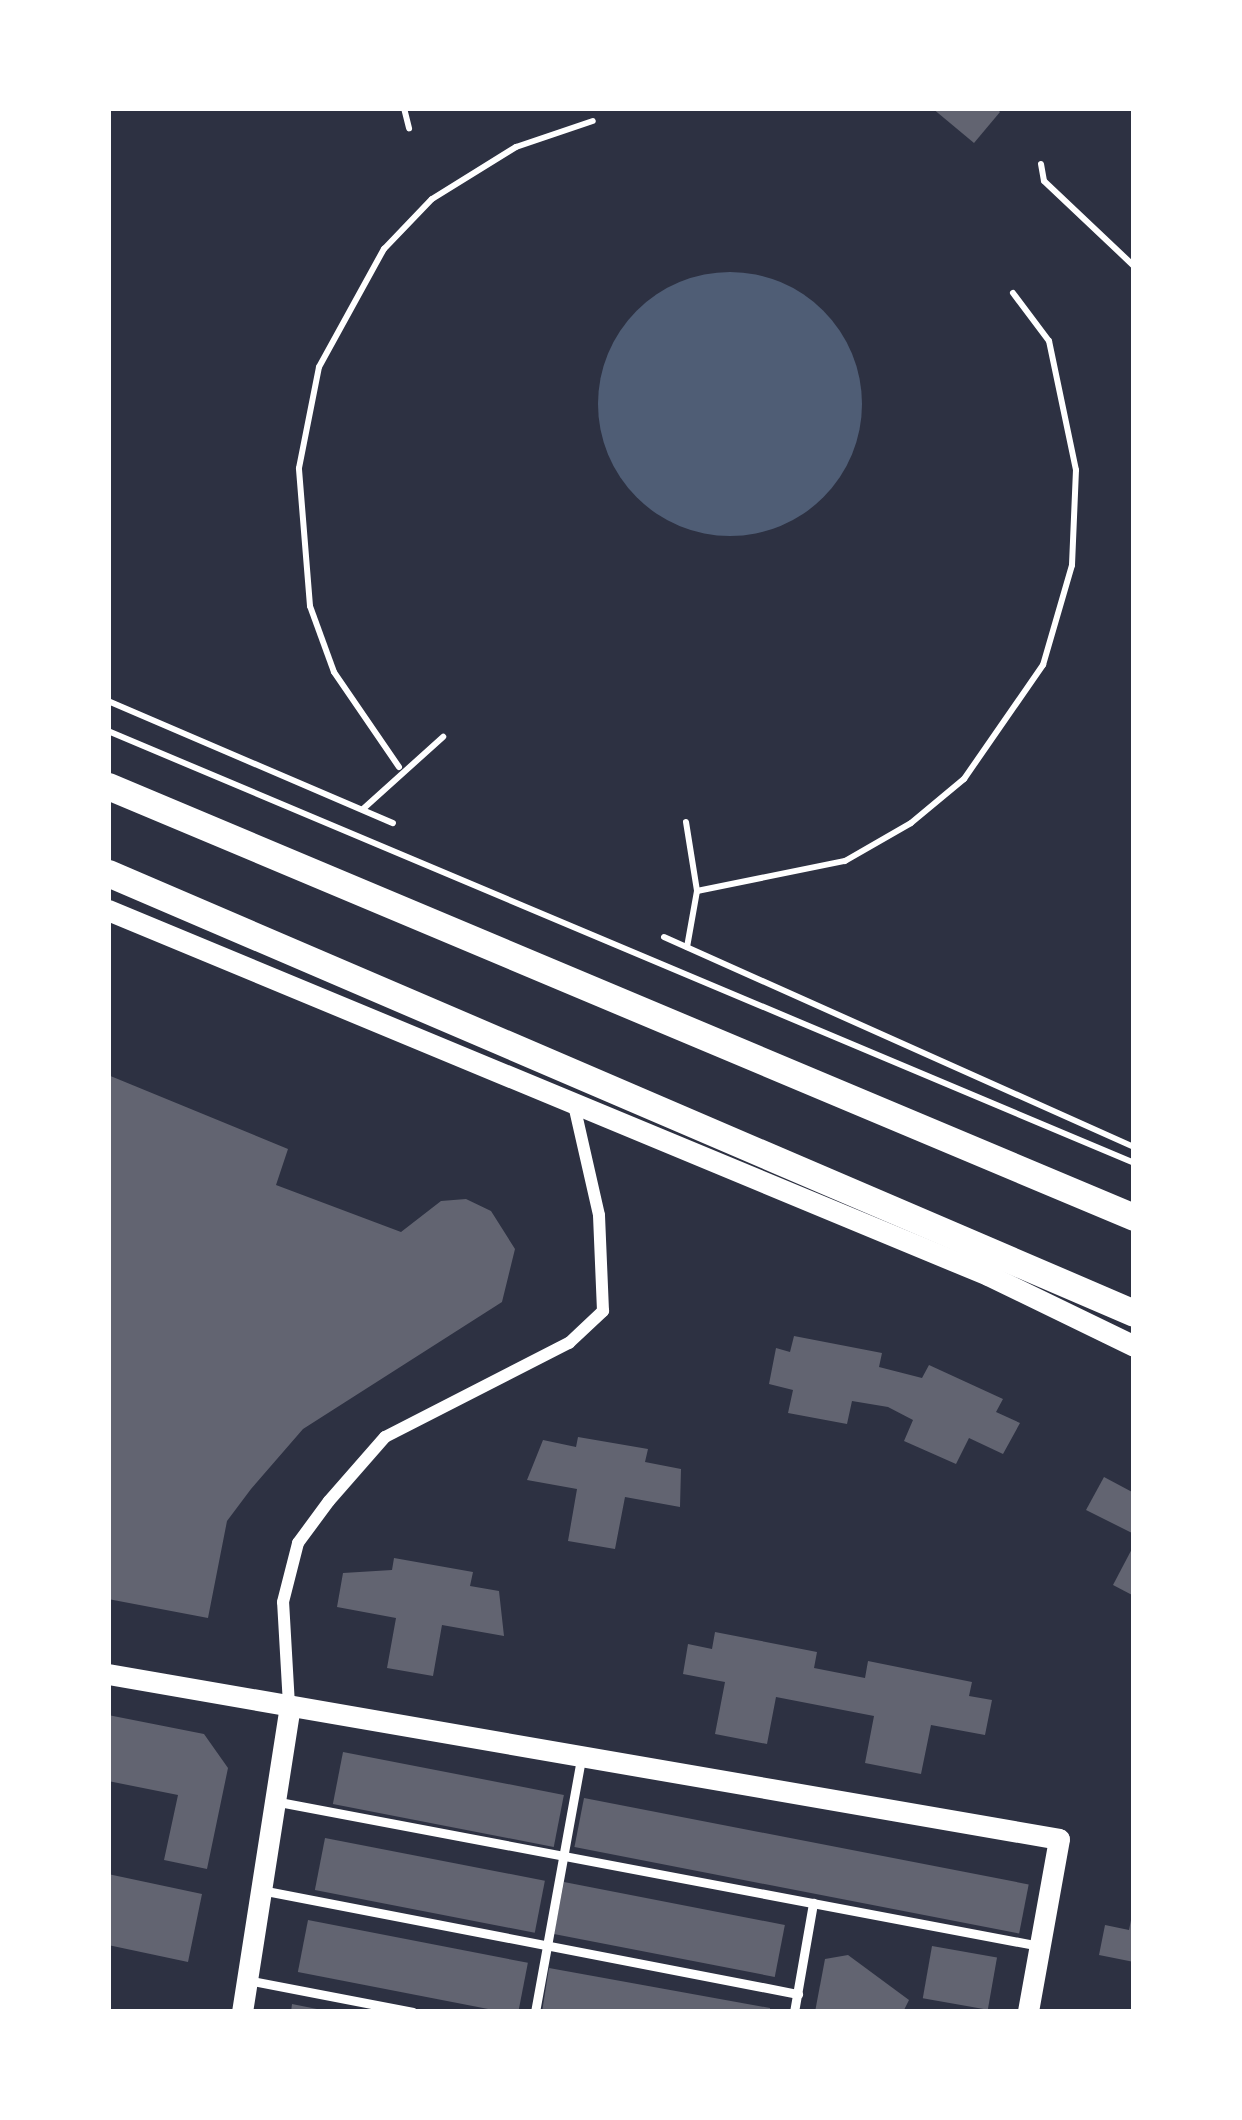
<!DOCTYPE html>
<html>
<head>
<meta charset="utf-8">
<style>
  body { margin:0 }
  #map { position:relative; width:1242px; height:2120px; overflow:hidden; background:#2d3142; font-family:"Source Sans 3",sans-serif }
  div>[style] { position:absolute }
  .water>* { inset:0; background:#4f5d75 }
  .round { border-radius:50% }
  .building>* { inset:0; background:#626471; transform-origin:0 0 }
  .path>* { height:6px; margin:-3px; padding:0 3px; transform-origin:3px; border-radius:3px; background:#fff }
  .service>* { height:9px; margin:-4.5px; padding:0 4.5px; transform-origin:4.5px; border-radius:4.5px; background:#fff }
  .minor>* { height:12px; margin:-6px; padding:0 6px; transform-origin:6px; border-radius:6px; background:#fff }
  .tertiary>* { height:21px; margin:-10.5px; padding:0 10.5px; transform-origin:10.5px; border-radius:10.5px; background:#fff }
  .primary>* { height:27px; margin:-13.5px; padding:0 13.5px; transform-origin:13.5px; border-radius:13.5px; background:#fff }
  span { translate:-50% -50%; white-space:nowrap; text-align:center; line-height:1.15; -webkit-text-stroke:12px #fff; paint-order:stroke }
  .frame { position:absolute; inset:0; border:111px solid #fff; pointer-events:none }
</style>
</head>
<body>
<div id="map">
  <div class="water">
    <i class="round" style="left:598px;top:272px;width:264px;height:264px"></i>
  </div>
  <div class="building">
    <i style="clip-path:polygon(932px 108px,996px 108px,1000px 112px,974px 143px)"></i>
    <i style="clip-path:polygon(108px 1075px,288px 1149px,276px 1185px,401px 1232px,441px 1201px,466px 1199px,491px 1211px,515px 1249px,502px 1302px,303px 1429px,251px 1489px,227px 1521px,208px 1618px,108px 1599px)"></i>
    <i style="clip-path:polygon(794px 1336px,882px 1353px,879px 1367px,922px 1378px,929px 1365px,1003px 1399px,996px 1412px,1020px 1423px,1003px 1454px,969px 1438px,956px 1464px,904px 1441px,913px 1420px,888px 1407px,852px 1401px,847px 1424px,788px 1413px,793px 1390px,769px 1384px,776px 1348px,790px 1352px)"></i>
    <i style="clip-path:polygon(578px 1437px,648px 1449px,645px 1462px,681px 1469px,680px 1507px,625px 1497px,615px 1549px,568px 1541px,577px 1489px,527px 1480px,543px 1440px,576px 1447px)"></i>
    <i style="clip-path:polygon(1104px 1477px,1134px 1493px,1134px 1534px,1086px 1510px)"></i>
    <i style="clip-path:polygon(1134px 1545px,1134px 1596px,1113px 1585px)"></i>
    <i style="clip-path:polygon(394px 1558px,473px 1572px,470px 1586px,499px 1591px,504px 1636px,442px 1625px,433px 1676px,387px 1668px,396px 1618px,337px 1607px,343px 1573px,392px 1570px)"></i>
    <i style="clip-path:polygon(715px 1632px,817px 1652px,814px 1668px,865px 1678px,868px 1661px,972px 1682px,969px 1696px,992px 1700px,985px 1735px,931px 1725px,921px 1774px,865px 1763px,874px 1716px,776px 1697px,767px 1744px,715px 1734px,725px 1682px,683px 1674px,688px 1644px,712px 1649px)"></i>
    <i style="clip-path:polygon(108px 1715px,204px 1734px,228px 1768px,207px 1869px,164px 1860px,178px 1795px,108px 1781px)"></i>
    <i style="left:343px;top:1752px;width:225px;height:53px;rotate:11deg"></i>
    <i style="left:584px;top:1798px;width:453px;height:50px;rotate:11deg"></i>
    <i style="left:325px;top:1838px;width:224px;height:53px;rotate:11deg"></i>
    <i style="clip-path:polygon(108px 1874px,202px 1894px,188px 1962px,108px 1945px)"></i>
    <i style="left:564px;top:1882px;width:225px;height:53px;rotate:11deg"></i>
    <i style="clip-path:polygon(1132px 1915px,1134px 1962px,1099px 1955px,1105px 1925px,1129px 1930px)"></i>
    <i style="left:308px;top:1920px;width:224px;height:53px;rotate:11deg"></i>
    <i style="left:932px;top:1946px;width:66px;height:53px;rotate:10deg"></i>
    <i style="clip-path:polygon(848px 1955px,909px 2000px,903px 2012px,815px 2012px,825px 1959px)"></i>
    <i style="clip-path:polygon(549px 1968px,770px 2008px,770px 2012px,542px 2012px)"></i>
    <i style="clip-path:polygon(292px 2004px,322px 2010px,322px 2012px,291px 2012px)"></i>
  </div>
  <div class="path">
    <i style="left:404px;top:108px;width:21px;rotate:76deg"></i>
    <i style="left:1041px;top:164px;width:17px;rotate:80deg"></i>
    <i style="left:1044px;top:181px;width:124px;rotate:43.4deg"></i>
    <i style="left:108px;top:701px;width:310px;rotate:23.2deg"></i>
    <i style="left:108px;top:731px;width:1113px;rotate:22.83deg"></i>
    <i style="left:399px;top:767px;width:115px;rotate:-124.4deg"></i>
    <i style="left:334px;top:672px;width:70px;rotate:-110deg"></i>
    <i style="left:310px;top:606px;width:138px;rotate:-94.6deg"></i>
    <i style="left:299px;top:468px;width:103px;rotate:-78.8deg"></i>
    <i style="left:319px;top:367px;width:135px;rotate:-61.2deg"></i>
    <i style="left:384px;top:249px;width:69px;rotate:-46.2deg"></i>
    <i style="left:432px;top:199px;width:99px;rotate:-31.8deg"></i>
    <i style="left:516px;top:147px;width:81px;rotate:-18.7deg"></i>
    <i style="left:363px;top:809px;width:108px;rotate:-42deg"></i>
    <i style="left:686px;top:822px;width:70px;rotate:80.9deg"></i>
    <i style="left:697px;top:891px;width:57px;rotate:100.1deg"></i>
    <i style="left:697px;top:891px;width:151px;rotate:-11.5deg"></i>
    <i style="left:845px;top:861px;width:76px;rotate:-29.9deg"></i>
    <i style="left:911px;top:823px;width:69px;rotate:-39.7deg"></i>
    <i style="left:964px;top:779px;width:139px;rotate:-55.3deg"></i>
    <i style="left:1043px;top:665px;width:104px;rotate:-73.8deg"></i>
    <i style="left:1072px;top:565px;width:95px;rotate:-87.6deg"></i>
    <i style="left:1076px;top:470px;width:132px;rotate:-101.8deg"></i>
    <i style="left:1049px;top:341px;width:60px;rotate:-126.9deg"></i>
    <i style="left:664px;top:937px;width:515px;rotate:24.08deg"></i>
  </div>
  <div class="service">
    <i style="left:279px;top:1802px;width:775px;rotate:10.72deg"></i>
    <i style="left:266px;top:1891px;width:542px;rotate:10.96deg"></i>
    <i style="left:247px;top:1980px;width:169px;rotate:10.9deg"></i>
    <i style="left:535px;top:2012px;width:256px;rotate:-79.7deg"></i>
    <i style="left:794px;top:2012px;width:111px;rotate:-80.1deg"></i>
  </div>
  <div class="minor">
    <i style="left:289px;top:1705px;width:103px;rotate:-93.3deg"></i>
    <i style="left:283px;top:1602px;width:61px;rotate:-75.7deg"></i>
    <i style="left:298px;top:1543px;width:52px;rotate:-53.6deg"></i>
    <i style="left:329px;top:1501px;width:85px;rotate:-48.8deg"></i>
    <i style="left:385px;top:1437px;width:207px;rotate:-27.1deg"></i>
    <i style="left:569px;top:1343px;width:47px;rotate:-43.3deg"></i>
    <i style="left:603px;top:1311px;width:96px;rotate:-92.4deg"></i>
    <i style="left:599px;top:1215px;width:113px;rotate:-102.8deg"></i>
  </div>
  <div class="tertiary">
    <i style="left:108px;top:910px;width:953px;rotate:22.53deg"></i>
    <i style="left:988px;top:1275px;width:162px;rotate:25.9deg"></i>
    <i style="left:108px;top:1674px;width:965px;rotate:9.84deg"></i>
    <i style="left:1059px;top:1839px;width:176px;rotate:100.2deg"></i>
    <i style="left:242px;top:2012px;width:310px;rotate:-81.1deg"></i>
  </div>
  <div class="primary">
    <i style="left:108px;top:786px;width:1113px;rotate:22.79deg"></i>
    <i style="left:108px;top:873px;width:1116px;rotate:23.21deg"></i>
  </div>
  <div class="frame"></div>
</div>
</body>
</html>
